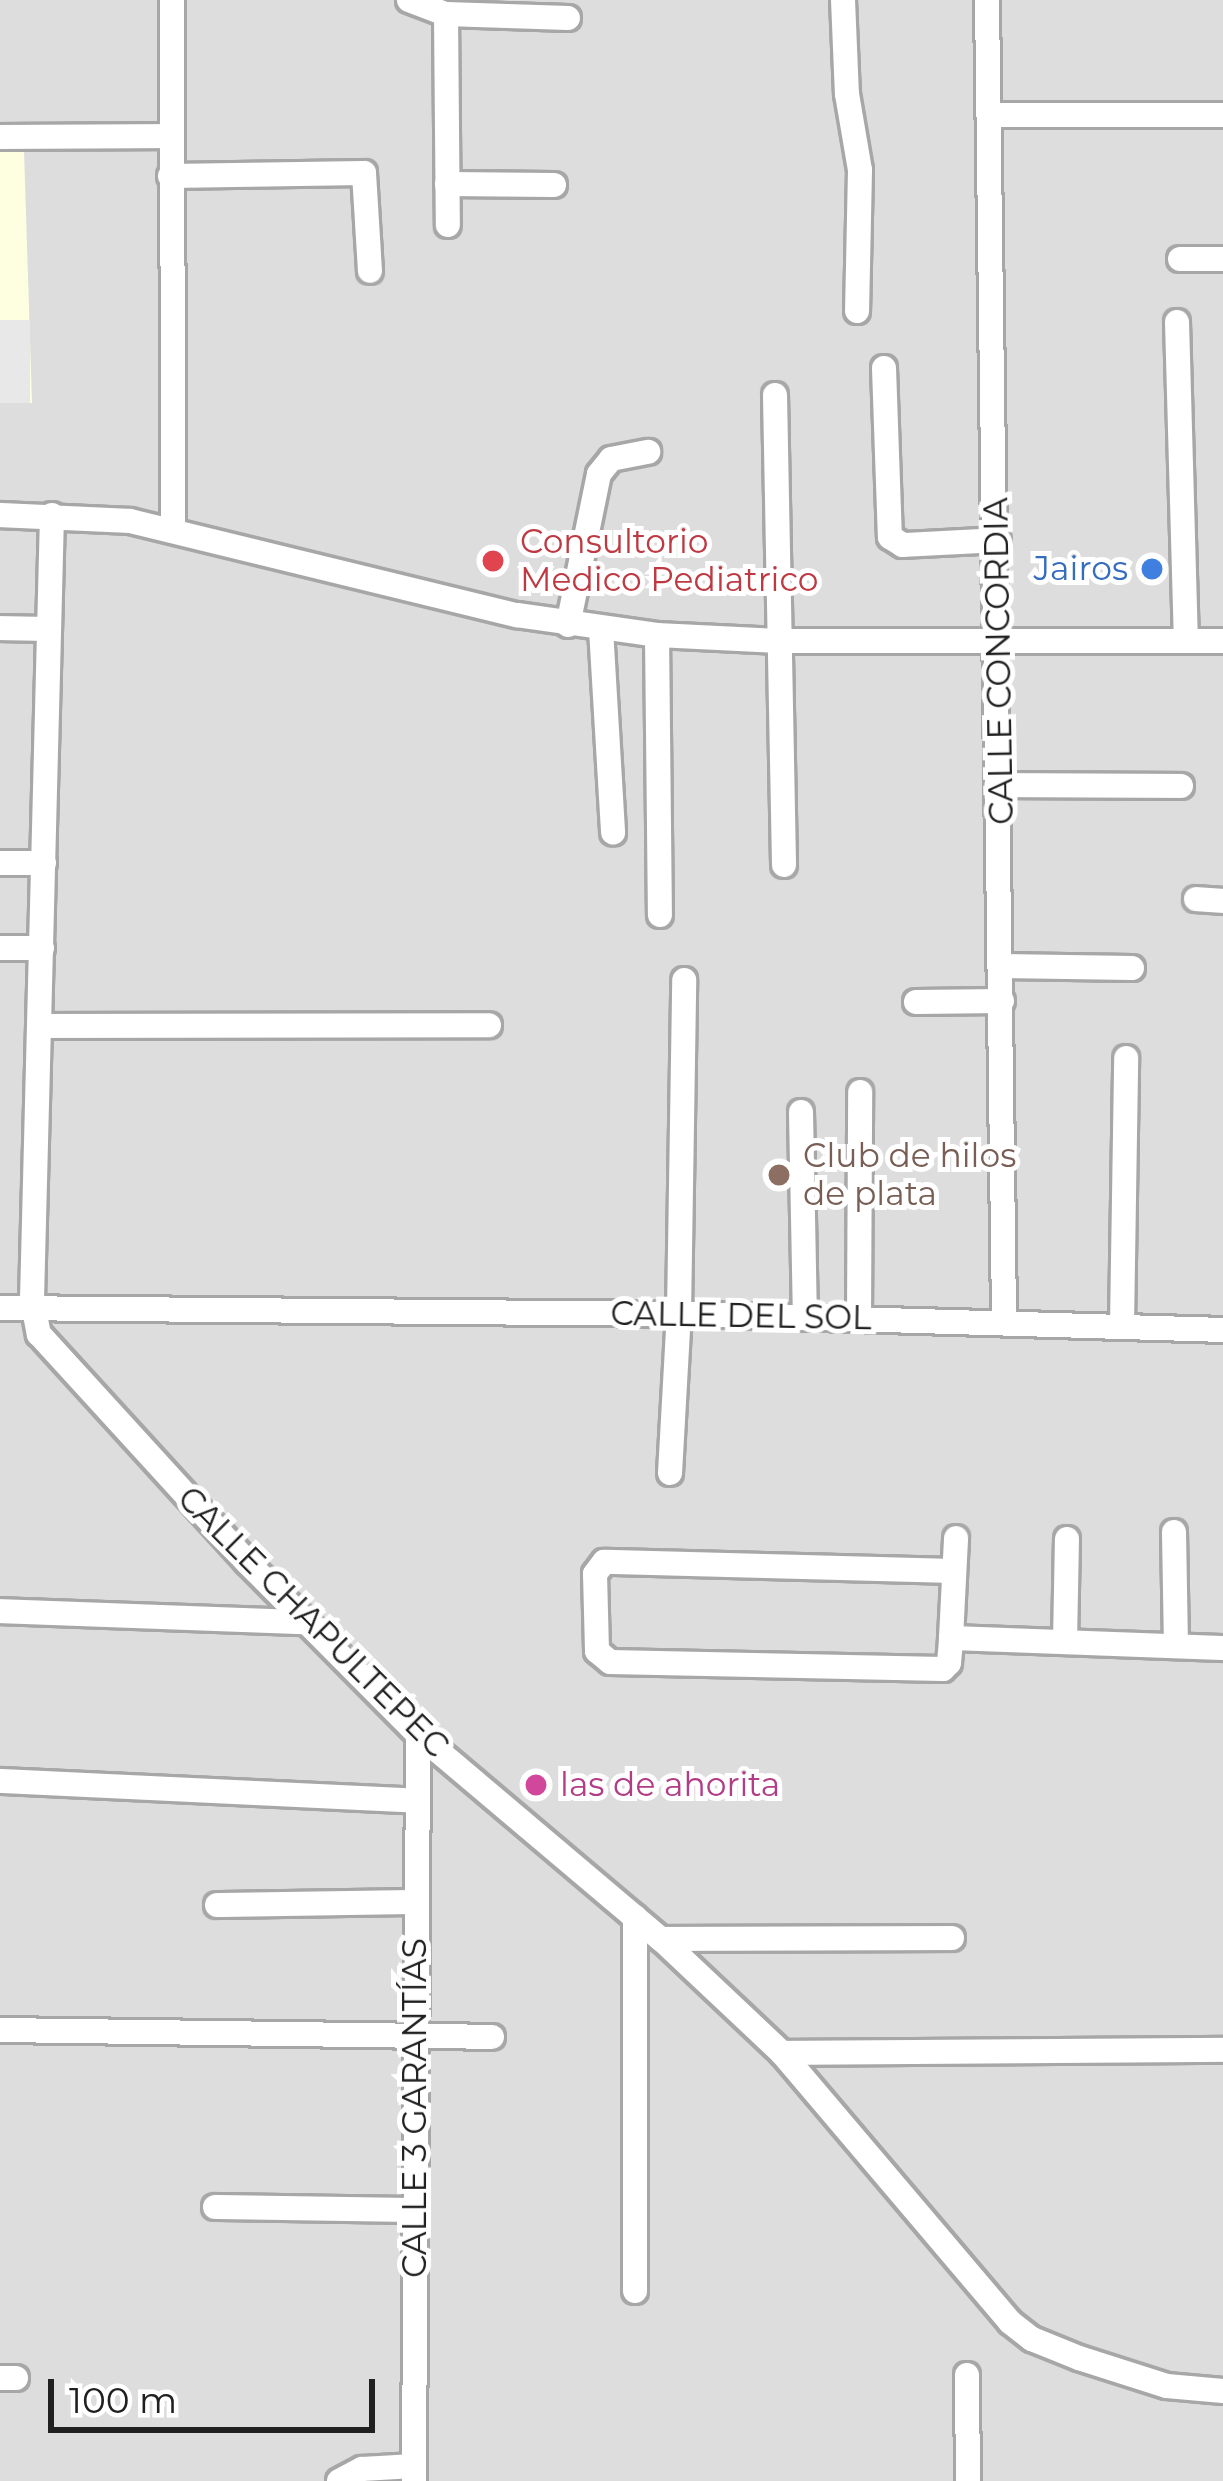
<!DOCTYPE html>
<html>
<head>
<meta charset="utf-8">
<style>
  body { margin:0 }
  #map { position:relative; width:1223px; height:2481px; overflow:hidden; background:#f1eee5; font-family:Montserrat,sans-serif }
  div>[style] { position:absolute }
  .residential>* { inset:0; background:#dedddd; transform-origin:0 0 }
  .education>* { inset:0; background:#feffe1 }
  .parking>* { inset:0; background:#e8e8e8; transform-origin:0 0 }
  .roads { filter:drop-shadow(3px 0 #a7a7a7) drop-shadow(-3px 0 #a7a7a7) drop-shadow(0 3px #a7a7a7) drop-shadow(0 -3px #a7a7a7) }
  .minor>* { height:24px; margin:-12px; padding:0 12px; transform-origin:12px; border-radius:12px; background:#fff }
  .dots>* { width:33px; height:33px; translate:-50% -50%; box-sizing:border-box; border:6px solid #fff; border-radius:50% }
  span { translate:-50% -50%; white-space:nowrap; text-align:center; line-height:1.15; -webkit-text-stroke:10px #fff; paint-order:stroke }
  .health-label { font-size:33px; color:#be3a42 }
  .left { translate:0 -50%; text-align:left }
  .shop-label { font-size:33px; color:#366cbe }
  .right { translate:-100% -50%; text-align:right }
  .street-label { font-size:33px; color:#202020 }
  .education-label { font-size:33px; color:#785e54 }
  .hotel-label { font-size:33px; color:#b23c85 }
  .scale { position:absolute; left:48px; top:2379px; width:327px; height:54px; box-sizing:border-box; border:6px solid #202020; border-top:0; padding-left:15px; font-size:36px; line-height:42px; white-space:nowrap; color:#202020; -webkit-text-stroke:9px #fff; paint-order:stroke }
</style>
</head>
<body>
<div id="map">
  <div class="residential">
    <i style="left:0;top:0;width:1223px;height:2481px"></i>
  </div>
  <div class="education">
    <i style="clip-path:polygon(0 150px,24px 151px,32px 403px,0 403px)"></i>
  </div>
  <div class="parking">
    <i style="left:0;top:320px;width:30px;height:83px"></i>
  </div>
  <div class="roads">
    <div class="minor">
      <i style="left:172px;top:0;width:530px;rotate:89.89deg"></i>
      <i style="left:409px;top:0;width:40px;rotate:21deg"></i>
      <i style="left:446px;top:14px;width:122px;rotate:1.9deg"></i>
      <i style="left:843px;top:0;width:94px;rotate:87.6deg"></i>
      <i style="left:847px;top:94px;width:77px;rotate:80.3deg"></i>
      <i style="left:860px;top:170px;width:141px;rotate:91.2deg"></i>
      <i style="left:987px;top:0;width:1322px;rotate:89.26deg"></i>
      <i style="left:446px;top:14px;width:211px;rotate:89.5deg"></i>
      <i style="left:989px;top:115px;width:234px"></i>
      <i style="left:0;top:137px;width:170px;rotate:-0.3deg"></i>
      <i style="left:170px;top:176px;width:194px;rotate:-0.9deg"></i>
      <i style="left:364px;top:173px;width:98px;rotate:86.5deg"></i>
      <i style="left:447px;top:184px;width:107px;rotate:0.5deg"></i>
      <i style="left:1180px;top:259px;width:43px"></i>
      <i style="left:1177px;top:322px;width:319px;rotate:88.4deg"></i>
      <i style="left:884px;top:368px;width:169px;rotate:88deg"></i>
      <i style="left:890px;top:537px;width:15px;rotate:32deg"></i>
      <i style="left:903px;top:545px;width:95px;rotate:-3deg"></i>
      <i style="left:775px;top:395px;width:470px;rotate:88.9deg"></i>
      <i style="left:0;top:515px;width:130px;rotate:2.6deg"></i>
      <i style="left:130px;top:521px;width:398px;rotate:13.7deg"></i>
      <i style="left:517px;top:615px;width:141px;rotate:8.1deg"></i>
      <i style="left:657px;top:635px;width:122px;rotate:2.8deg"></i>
      <i style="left:779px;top:641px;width:444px"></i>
      <i style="left:52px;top:515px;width:784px;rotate:91.46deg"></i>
      <i style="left:32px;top:1299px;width:36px;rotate:79deg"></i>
      <i style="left:39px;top:1334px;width:309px;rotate:47.6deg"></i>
      <i style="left:247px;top:1562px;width:243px;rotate:45.2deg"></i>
      <i style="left:418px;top:1734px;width:318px;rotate:40.2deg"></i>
      <i style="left:661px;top:1939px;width:166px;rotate:43.3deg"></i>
      <i style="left:782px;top:2053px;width:353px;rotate:49.7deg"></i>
      <i style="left:1010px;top:2322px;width:28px;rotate:38deg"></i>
      <i style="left:1032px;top:2339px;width:51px;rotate:22deg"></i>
      <i style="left:1079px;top:2358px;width:92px;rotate:17.7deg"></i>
      <i style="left:1167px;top:2386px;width:56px;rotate:5.1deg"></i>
      <i style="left:568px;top:625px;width:154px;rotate:-78.4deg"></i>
      <i style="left:599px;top:474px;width:19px;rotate:-51deg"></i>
      <i style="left:611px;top:459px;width:38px;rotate:-11deg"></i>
      <i style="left:0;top:628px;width:49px;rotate:1.2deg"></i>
      <i style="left:601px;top:629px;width:204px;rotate:86.6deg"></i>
      <i style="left:657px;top:635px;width:280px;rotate:89.4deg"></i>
      <i style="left:1000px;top:785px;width:181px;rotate:0.3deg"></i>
      <i style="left:0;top:863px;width:44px"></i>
      <i style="left:1196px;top:899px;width:27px;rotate:4deg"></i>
      <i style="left:0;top:948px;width:42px"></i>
      <i style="left:1002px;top:966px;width:130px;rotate:0.9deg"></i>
      <i style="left:916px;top:1002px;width:86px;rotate:-0.7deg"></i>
      <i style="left:41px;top:1026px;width:448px;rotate:-0.1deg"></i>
      <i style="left:801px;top:1112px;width:206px;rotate:88.9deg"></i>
      <i style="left:0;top:1308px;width:679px;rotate:0.51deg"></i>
      <i style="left:679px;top:1314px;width:544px;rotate:1.68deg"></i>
      <i style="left:859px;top:1319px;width:227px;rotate:-89.7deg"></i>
      <i style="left:1122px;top:1325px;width:267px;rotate:-89.1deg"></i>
      <i style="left:670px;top:1473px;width:159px;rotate:-86.8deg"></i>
      <i style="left:679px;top:1314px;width:334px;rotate:-89.1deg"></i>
      <i style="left:1174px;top:1532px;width:114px;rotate:89deg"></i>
      <i style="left:954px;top:1571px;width:350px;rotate:-178.5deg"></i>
      <i style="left:604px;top:1562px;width:15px;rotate:127deg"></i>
      <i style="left:595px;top:1574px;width:77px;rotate:88.5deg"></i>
      <i style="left:597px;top:1651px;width:17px;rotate:40deg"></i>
      <i style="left:610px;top:1662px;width:333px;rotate:1.2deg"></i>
      <i style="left:943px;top:1669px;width:8px;rotate:-45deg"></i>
      <i style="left:949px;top:1663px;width:25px;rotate:-85deg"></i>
      <i style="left:951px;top:1638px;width:100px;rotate:-87.1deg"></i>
      <i style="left:0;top:1611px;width:306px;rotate:2.1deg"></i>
      <i style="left:951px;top:1638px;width:272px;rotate:2.1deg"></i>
      <i style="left:1065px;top:1642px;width:103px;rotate:-88.9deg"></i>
      <i style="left:0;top:1781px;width:417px;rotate:2.7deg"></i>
      <i style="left:217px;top:1905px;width:199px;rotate:-0.9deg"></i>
      <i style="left:661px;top:1939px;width:291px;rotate:-0.2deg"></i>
      <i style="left:0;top:2030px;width:492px;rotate:0.8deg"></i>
      <i style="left:782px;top:2053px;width:441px;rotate:-0.4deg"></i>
      <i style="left:215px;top:2207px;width:199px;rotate:0.9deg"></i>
      <i style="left:635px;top:2291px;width:374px;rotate:-90deg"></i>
      <i style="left:967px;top:2375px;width:106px;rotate:89.5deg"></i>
      <i style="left:0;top:2378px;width:16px"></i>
      <i style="left:339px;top:2481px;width:26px;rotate:-28deg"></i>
      <i style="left:362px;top:2469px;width:52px;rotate:-3.3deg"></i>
      <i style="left:414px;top:2481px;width:747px;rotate:-89.69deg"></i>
    </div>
  </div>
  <div class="dots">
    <i style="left:493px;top:561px;background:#e0444e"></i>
    <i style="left:1152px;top:569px;background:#3f7fe0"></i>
    <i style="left:779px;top:1175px;background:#8d6e63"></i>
    <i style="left:536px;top:1785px;background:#d1479c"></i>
  </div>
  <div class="health-label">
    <span class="left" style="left:520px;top:561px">Consultorio<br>Medico Pediatrico</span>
  </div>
  <div class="shop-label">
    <span class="right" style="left:1128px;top:569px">Jairos</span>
  </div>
  <div class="street-label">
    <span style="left:999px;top:661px;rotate:-91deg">CALLE CONCORDIA</span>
    <span style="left:741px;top:1316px;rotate:1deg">CALLE DEL SOL</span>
    <span style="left:313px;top:1622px;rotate:45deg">CALLE CHAPULTEPEC</span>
    <span style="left:415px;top:2108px;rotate:-90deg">CALLE 3 GARANTÍAS</span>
  </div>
  <div class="education-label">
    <span class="left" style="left:803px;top:1175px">Club de hilos<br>de plata</span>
  </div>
  <div class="hotel-label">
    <span class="left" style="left:560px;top:1785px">las de ahorita</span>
  </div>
  <div class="scale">100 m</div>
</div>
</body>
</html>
